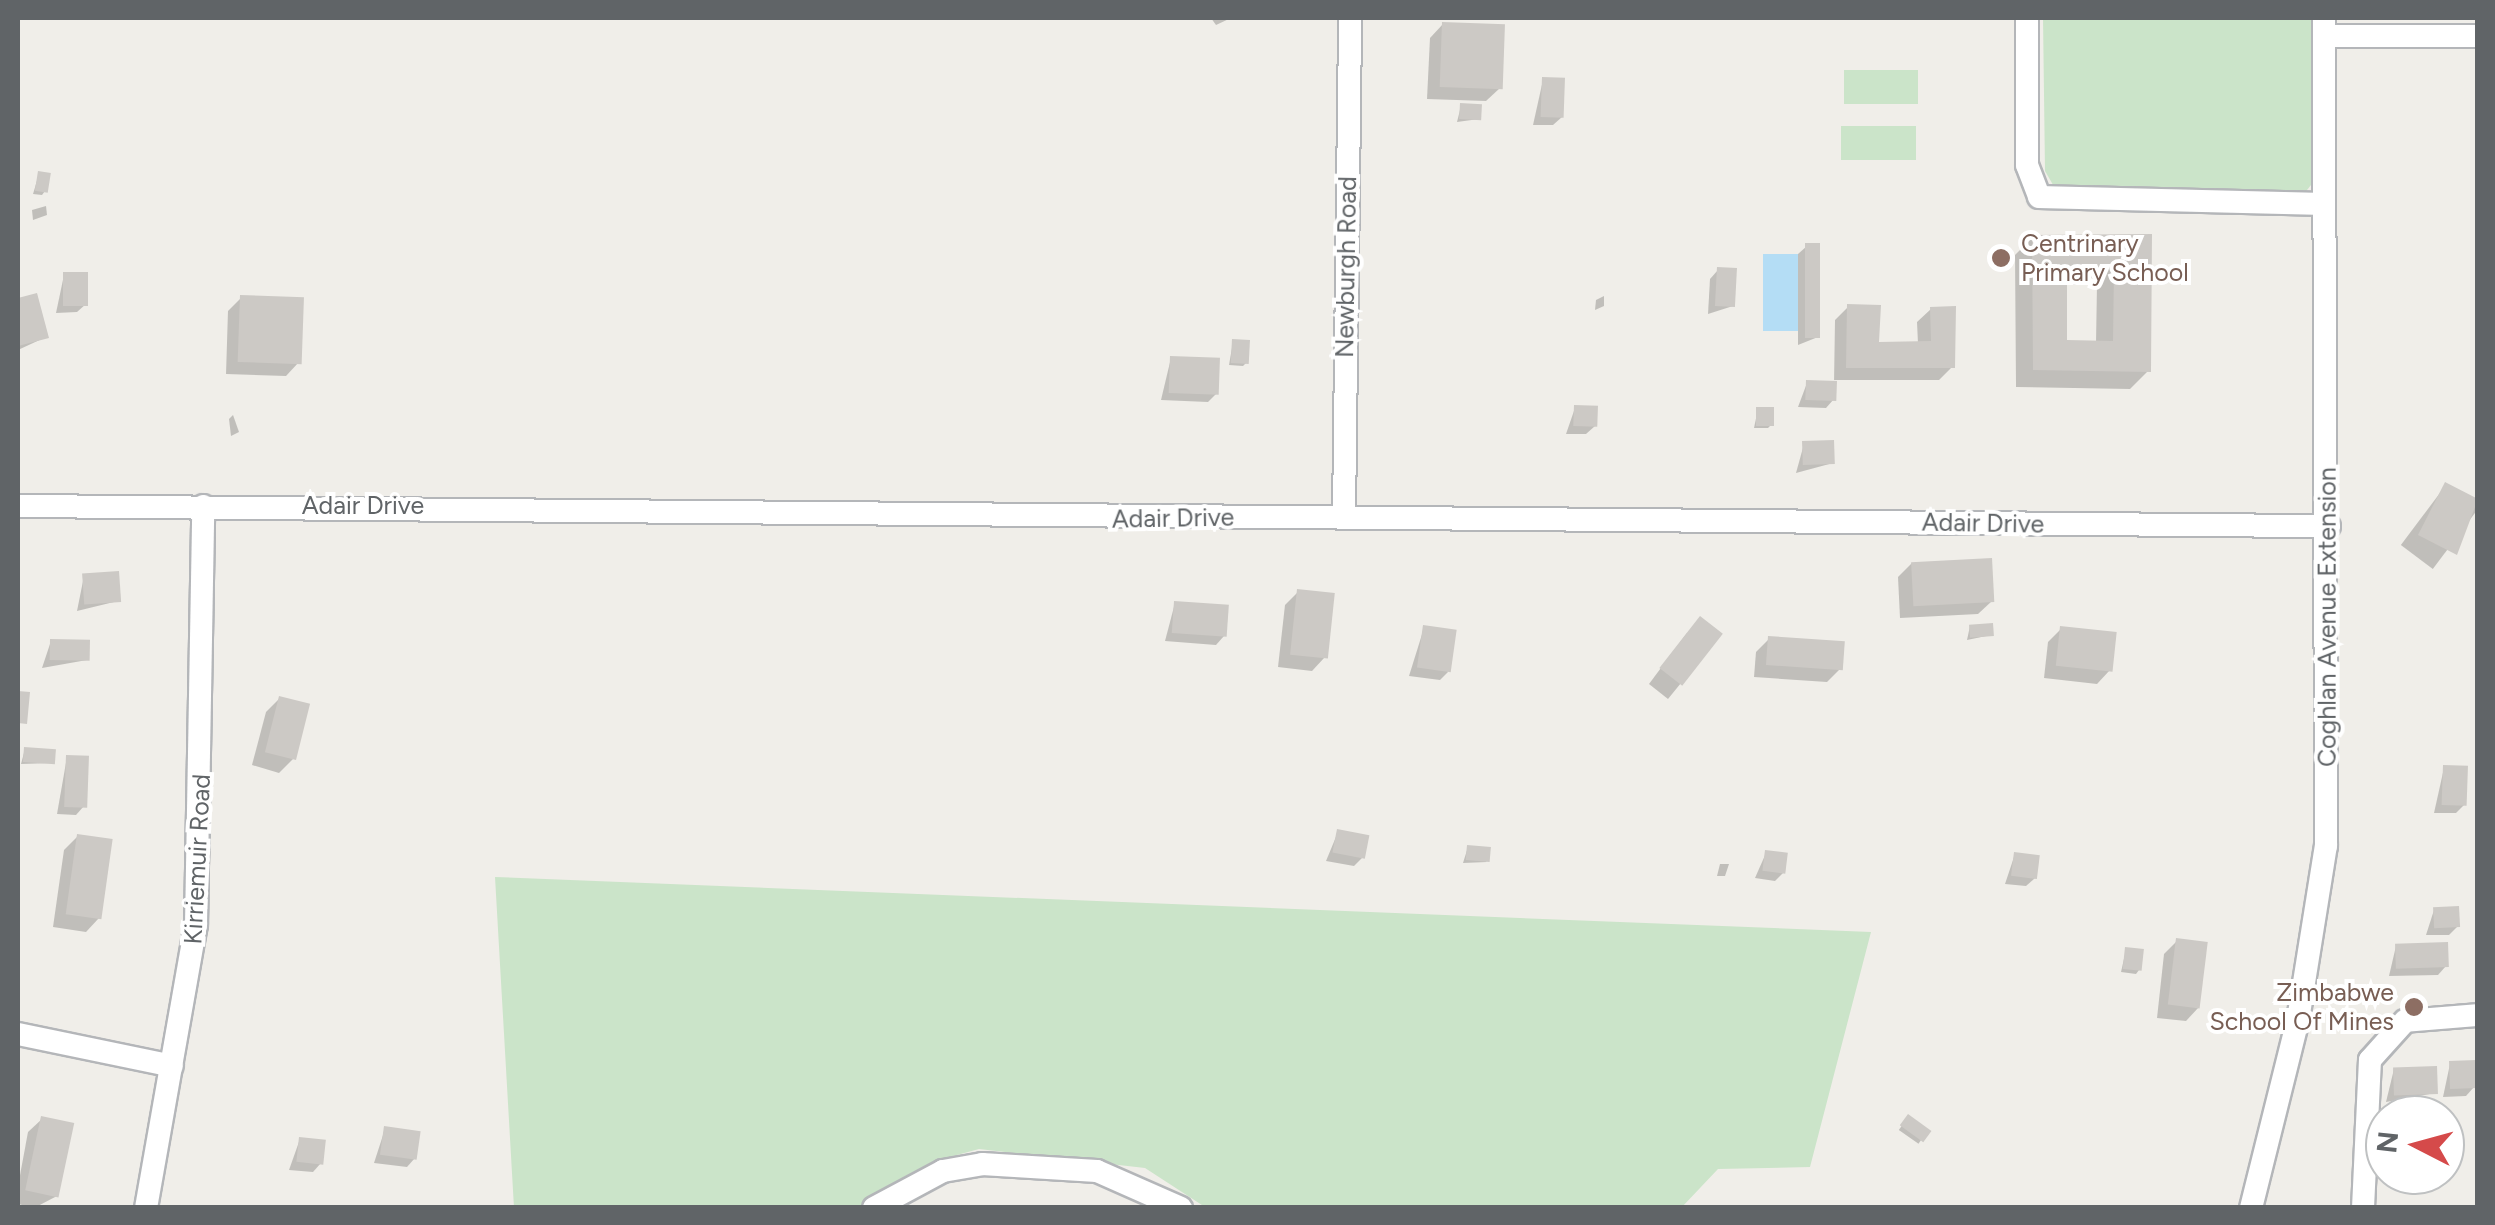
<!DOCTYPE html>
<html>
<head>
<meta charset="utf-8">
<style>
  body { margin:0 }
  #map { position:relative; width:2495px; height:1225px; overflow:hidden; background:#f0eee9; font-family:Figtree,sans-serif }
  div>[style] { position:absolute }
  .green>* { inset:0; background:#cbe4c9; transform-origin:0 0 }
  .water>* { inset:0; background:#b4ddf5; transform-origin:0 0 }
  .shadow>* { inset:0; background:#0003; transform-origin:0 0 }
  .building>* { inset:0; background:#ccc9c5; transform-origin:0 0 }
  .roads { filter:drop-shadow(2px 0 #b4b6b9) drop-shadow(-2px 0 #b4b6b9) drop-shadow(0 2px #b4b6b9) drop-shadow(0 -2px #b4b6b9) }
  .minor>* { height:22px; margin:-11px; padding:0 11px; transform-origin:11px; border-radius:11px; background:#fff }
  .dots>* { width:28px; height:28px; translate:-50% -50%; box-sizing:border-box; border:5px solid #fff; border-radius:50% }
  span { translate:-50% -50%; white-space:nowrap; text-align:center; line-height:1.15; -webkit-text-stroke:8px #fff; paint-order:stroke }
  .education-label { font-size:25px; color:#785e54 }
  .left { translate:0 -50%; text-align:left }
  .right { translate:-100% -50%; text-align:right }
  .street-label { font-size:25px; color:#606467 }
  .frame { position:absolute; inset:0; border:20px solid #606467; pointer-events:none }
  .north { position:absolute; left:2365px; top:1095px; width:100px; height:100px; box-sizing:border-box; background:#fff; border:2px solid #bfc1c2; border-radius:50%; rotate:276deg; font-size:28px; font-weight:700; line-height:40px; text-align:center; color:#606467 }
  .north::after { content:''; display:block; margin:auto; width:35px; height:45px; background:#d54a4a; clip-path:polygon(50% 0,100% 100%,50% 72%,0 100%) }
</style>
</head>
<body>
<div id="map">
  <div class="green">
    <i style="clip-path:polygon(2043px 18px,2312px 18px,2311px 185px,2303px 195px,2056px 190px,2045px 171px)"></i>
    <i style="left:1844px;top:70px;width:74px;height:34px"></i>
    <i style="left:1841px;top:126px;width:75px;height:34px"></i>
    <i style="clip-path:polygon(495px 877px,1871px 932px,1810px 1167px,1718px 1169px,1682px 1207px,1205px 1207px,1145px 1168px,979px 1149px,935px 1161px,860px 1207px,514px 1208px)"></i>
  </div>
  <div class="water">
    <i style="left:1798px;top:254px;width:77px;height:35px;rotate:90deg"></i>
  </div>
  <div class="shadow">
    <i style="clip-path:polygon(1211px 18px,1231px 18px,1216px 25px)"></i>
    <i style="clip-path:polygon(1443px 24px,1500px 88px,1486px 101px,1427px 99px,1430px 38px)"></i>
    <i style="clip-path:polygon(1543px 80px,1562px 117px,1553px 125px,1533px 125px)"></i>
    <i style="clip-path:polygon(1461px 106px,1479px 119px,1457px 122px)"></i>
    <i style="clip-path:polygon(39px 174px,45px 191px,42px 195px,33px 194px)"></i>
    <i style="clip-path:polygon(46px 206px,47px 215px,33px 220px,32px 210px)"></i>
    <i style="clip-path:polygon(evenodd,2149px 236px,2148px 371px,2130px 389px,2016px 387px,2015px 255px,2033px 237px,2149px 236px,2097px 284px,2096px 343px,2064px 343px,2064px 285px,2097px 284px)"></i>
    <i style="clip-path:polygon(1807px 246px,1818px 337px,1798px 345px,1798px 254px)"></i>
    <i style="clip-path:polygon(1718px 270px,1733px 306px,1708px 314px,1710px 279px)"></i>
    <i style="clip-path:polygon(64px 275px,86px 304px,77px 312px,56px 313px)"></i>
    <i style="clip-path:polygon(35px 296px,46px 337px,18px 350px,18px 300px)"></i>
    <i style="clip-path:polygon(1604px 296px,1604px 306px,1595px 310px,1596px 300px)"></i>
    <i style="clip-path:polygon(241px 298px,299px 362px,286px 376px,226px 374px,228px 311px)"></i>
    <i style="clip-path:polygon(1848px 307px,1877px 344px,1918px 344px,1917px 322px,1931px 309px,1952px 367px,1939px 380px,1834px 380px,1834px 399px,1826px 408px,1798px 407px,1807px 383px,1834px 383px,1835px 320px)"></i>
    <i style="clip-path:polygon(1233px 342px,1247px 362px,1243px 366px,1229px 365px)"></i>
    <i style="clip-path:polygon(1171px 358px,1216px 394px,1208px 402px,1161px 400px)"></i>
    <i style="clip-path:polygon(1575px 408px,1595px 426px,1586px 434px,1566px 434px)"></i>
    <i style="clip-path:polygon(1758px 409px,1771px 425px,1768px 428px,1754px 428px)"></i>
    <i style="clip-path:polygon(233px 415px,239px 432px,231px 436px,229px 419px)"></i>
    <i style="clip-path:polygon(1804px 444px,1833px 463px,1796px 473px)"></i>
    <i style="left:2446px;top:485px;width:40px;height:75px;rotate:37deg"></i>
    <i style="clip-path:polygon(1912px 563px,1992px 601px,1978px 614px,1900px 618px,1898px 577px)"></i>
    <i style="clip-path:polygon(84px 576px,118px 601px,77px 611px)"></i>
    <i style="clip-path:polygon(1298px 592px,1325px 657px,1312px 671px,1278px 667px,1285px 605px)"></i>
    <i style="clip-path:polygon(1175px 603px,1224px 636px,1216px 645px,1165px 641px)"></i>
    <i style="clip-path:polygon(1970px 626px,1991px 635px,1967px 640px)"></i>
    <i style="clip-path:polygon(1424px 628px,1448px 672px,1440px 680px,1409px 676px)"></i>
    <i style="clip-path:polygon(2061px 629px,2110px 670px,2097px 684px,2044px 678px,2048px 642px)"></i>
    <i style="clip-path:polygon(1687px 633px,1720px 635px,1668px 699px,1649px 684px)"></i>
    <i style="clip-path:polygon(1769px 639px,1840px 669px,1827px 682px,1754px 677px,1756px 652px)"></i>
    <i style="clip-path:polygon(51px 641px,87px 660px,42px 668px)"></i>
    <i style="clip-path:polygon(280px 698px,293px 759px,279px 773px,252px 765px,266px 712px)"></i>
    <i style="clip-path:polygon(25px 749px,52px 763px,21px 764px)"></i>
    <i style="clip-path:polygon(67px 757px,84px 806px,76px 815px,57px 814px)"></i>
    <i style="clip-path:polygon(2444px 768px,2464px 805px,2456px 813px,2434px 813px)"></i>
    <i style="clip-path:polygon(1338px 832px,1363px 857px,1354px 866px,1326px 861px)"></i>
    <i style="clip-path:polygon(78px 836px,99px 918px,86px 932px,53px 927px,64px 850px)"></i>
    <i style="clip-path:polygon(1468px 847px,1487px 862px,1463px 863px)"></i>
    <i style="clip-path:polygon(1766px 853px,1784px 872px,1775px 881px,1755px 878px)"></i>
    <i style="clip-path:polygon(2015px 854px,2035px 878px,2026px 886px,2005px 884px)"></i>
    <i style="clip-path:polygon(1729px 864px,1725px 876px,1717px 876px,1720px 864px)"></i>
    <i style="clip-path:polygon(2434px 910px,2458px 926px,2449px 935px,2426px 935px)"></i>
    <i style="clip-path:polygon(2177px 941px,2199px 1007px,2186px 1021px,2157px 1018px,2164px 954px)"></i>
    <i style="clip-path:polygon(2396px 946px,2446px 966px,2438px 975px,2389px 976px)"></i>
    <i style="clip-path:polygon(2126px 950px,2139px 970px,2136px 974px,2121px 972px)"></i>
    <i style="clip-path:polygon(2450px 1064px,2474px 1087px,2466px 1096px,2443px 1097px)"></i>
    <i style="clip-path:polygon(2394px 1069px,2435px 1093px,2386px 1102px)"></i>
    <i style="left:1908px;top:1117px;width:24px;height:16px;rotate:35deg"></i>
    <i style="clip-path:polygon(42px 1119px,57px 1196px,34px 1208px,18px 1204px,18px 1186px,28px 1132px)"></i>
    <i style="clip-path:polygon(385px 1129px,415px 1158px,407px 1167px,374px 1163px)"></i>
    <i style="clip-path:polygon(300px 1139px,321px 1163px,313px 1172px,289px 1170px)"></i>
  </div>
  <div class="building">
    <i style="left:1442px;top:22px;width:63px;height:65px;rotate:2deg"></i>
    <i style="left:1542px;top:77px;width:23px;height:40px;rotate:2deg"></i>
    <i style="left:1460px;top:103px;width:22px;height:16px;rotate:3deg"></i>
    <i style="left:38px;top:171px;width:13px;height:20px;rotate:9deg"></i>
    <i style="clip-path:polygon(evenodd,2152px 234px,2151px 372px,2033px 370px,2032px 235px,2152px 234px,2114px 267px,2113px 341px,2067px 340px,2067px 268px,2114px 267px)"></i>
    <i style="left:1805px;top:243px;width:15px;height:95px"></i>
    <i style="left:1717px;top:267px;width:20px;height:39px;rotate:3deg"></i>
    <i style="left:63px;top:272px;width:25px;height:34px"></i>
    <i style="clip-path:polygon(37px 293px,49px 338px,18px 346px,18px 298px)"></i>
    <i style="left:240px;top:295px;width:64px;height:67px;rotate:2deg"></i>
    <i style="clip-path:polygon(1847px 304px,1881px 305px,1879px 342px,1931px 341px,1930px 307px,1956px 306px,1955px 368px,1846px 368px)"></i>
    <i style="left:1232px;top:339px;width:18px;height:24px;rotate:3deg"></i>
    <i style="left:1170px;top:356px;width:50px;height:37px;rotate:2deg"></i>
    <i style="left:1806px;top:380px;width:31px;height:20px;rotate:2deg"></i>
    <i style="left:1574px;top:405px;width:24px;height:21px;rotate:2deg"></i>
    <i style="left:1756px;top:407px;width:18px;height:19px"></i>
    <i style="left:1834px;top:440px;width:24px;height:32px;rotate:88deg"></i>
    <i style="clip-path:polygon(2445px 482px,2478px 499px,2457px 555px,2418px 535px)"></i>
    <i style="left:1992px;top:558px;width:44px;height:81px;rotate:87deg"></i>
    <i style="left:119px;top:571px;width:31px;height:37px;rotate:86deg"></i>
    <i style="left:1297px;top:589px;width:38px;height:66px;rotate:6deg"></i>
    <i style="left:1174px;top:601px;width:55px;height:32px;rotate:4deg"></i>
    <i style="left:1700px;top:616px;width:29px;height:66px;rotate:38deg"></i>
    <i style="left:1993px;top:623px;width:13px;height:24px;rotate:86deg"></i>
    <i style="left:1423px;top:625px;width:34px;height:43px;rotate:8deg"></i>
    <i style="left:2060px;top:626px;width:57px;height:40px;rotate:6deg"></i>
    <i style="left:1768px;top:636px;width:77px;height:29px;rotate:4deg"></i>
    <i style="left:50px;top:639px;width:40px;height:21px;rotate:1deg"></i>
    <i style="clip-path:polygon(18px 691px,30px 692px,27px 724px,18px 723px)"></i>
    <i style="left:279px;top:696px;width:32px;height:58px;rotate:14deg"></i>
    <i style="left:24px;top:747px;width:32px;height:15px;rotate:4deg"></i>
    <i style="left:66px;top:755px;width:23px;height:52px;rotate:2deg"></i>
    <i style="left:2443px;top:765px;width:25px;height:40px;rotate:2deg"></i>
    <i style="left:1337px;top:829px;width:33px;height:24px;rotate:11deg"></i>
    <i style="left:77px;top:834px;width:36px;height:81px;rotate:8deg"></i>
    <i style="left:1467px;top:845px;width:24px;height:15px;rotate:5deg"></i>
    <i style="left:1765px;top:850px;width:23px;height:21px;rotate:7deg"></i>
    <i style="left:2014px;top:852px;width:26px;height:24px;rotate:7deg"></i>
    <i style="left:2459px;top:906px;width:21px;height:26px;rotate:87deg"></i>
    <i style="left:2176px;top:938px;width:32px;height:67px;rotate:7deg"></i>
    <i style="left:2448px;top:942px;width:25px;height:53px;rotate:88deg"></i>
    <i style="left:2125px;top:947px;width:19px;height:22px;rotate:6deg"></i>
    <i style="left:2476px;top:1060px;width:28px;height:27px;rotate:88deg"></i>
    <i style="left:2437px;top:1066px;width:28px;height:44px;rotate:88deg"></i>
    <i style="left:1908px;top:1114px;width:29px;height:14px;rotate:36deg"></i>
    <i style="left:41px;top:1116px;width:34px;height:76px;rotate:12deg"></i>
    <i style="left:384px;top:1126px;width:37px;height:29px;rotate:8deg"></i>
    <i style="left:299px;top:1137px;width:27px;height:25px;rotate:6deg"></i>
  </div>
  <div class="roads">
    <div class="minor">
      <i style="left:2027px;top:18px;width:147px;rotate:90deg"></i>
      <i style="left:2027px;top:165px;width:34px;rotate:69deg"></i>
      <i style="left:2039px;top:197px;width:285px;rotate:1.4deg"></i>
      <i style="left:2324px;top:36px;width:154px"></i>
      <i style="left:18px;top:506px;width:2311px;rotate:0.5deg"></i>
      <i style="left:1344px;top:517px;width:499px;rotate:-89.3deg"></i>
      <i style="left:18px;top:1034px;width:157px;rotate:11.7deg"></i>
      <i style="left:146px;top:1208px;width:287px;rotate:-80deg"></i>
      <i style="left:196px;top:925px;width:419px;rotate:-89deg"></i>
      <i style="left:874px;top:1208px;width:78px;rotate:-28.2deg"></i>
      <i style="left:943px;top:1171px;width:40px;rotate:-10deg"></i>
      <i style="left:982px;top:1164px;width:115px;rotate:3.5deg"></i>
      <i style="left:1097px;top:1171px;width:92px;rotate:23.8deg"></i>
      <i style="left:2251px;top:1208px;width:194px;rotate:-76deg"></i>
      <i style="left:2298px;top:1020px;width:176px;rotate:-80.9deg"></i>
      <i style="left:2326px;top:846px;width:828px;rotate:-90.14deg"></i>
      <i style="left:2363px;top:1208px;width:148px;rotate:-87.3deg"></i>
      <i style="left:2370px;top:1060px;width:52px;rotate:-48.1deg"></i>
      <i style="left:2405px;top:1021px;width:73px;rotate:-4.7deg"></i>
    </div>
  </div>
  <div class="dots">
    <i style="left:2001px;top:258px;background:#8d6e63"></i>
    <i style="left:2414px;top:1007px;background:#8d6e63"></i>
  </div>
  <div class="education-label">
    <span class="left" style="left:2021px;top:258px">Centrinary<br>Primary School</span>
    <span class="right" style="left:2394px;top:1007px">Zimbabwe<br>School Of Mines</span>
  </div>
  <div class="street-label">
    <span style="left:1346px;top:267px;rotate:-89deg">Newburgh Road</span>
    <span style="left:363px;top:505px">Adair Drive</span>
    <span style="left:1173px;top:518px;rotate:-1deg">Adair Drive</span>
    <span style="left:1983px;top:523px;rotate:1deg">Adair Drive</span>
    <span style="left:2327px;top:617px;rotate:-90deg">Coghlan Avenue Extension</span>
    <span style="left:197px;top:859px;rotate:-87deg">Kirriemuir Road</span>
  </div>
  <div class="frame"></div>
  <div class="north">N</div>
</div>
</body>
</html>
